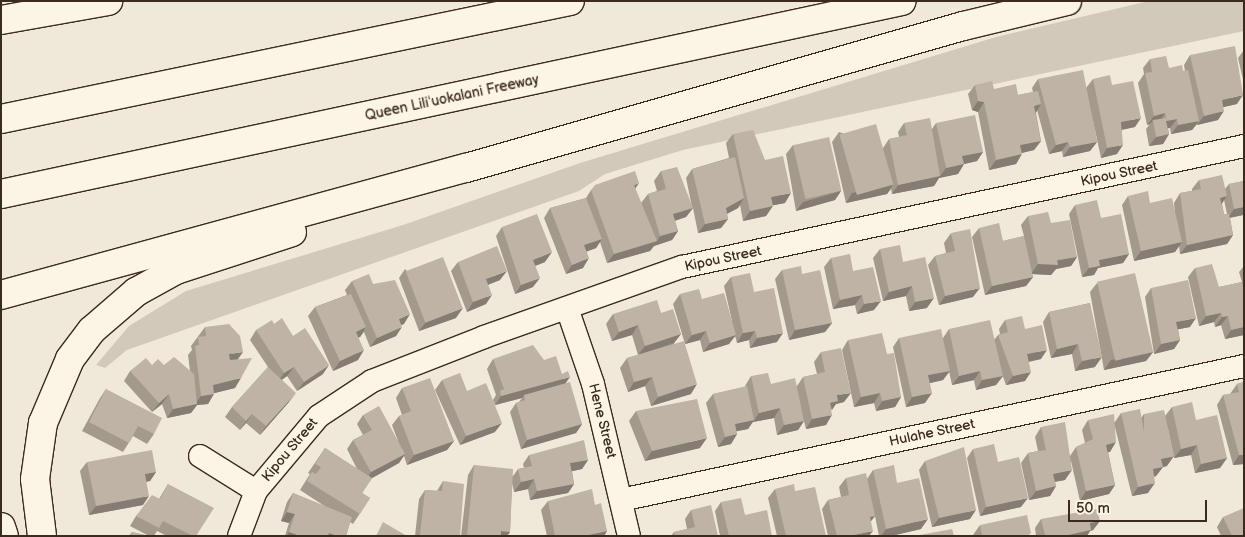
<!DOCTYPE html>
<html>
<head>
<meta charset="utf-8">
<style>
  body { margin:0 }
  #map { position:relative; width:1245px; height:537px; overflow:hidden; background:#f0e9d9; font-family:"Balsamiq Sans",sans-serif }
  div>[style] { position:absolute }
  .green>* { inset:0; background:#d2c9ba }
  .roads { filter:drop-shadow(1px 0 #3b2a1e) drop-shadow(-1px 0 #3b2a1e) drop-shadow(0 1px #3b2a1e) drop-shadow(0 -1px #3b2a1e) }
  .street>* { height:22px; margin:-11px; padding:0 11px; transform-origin:11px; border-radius:11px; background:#fcf5e5 }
  .highway>* { height:28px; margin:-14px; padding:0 14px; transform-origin:14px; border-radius:14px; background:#fcf5e5 }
  .wall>* { inset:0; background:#a39a8d }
  .shaded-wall>* { inset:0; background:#857d73 }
  .building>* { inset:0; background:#beb3a4; transform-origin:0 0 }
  span { translate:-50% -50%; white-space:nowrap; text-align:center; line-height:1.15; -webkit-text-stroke:5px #fcf5e5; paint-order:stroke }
  .street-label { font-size:14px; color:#3b2a1e }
  .frame { position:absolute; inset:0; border:2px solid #3b2a1e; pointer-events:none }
  .scale { position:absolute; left:1068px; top:500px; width:139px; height:22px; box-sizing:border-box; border:2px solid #3b2a1e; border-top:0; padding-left:6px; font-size:15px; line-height:18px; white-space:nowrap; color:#3b2a1e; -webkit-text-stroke:4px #fcf5e5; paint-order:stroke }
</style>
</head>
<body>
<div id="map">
  <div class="green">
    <i style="clip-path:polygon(1149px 1px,1244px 1px,1244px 31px,683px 150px,605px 174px,579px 191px,127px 350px,105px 368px,96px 365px,129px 326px,186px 291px,403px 225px,580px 163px,996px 37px)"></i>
  </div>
  <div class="roads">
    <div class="street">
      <i style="left:567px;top:308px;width:80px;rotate:71.1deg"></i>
      <i style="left:593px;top:384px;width:156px;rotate:76.7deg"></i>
      <i style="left:200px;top:456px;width:66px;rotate:32deg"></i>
      <i style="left:621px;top:500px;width:637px;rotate:-12.14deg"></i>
      <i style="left:239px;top:536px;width:48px;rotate:-69.3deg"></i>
      <i style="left:256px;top:491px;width:98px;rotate:-50deg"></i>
      <i style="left:319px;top:416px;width:64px;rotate:-33.4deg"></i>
      <i style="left:372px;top:381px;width:120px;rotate:-21.4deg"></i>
      <i style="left:484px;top:337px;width:210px;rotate:-19.5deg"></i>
      <i style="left:682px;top:267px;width:575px;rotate:-12.15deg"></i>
    </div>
    <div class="highway">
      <i style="left:1px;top:20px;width:109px;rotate:-10.1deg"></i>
      <i style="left:1px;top:119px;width:581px;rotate:-11.72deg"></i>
      <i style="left:1px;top:194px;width:921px;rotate:-12.09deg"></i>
      <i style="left:1px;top:295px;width:482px;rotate:-15.3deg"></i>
      <i style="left:466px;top:168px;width:517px;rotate:-15.95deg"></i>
      <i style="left:963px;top:26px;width:107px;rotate:-13.5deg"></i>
      <i style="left:1px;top:527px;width:9px;rotate:72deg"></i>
      <i style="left:42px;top:536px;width:57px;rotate:-97deg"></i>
      <i style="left:35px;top:479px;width:57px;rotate:-81.9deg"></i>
      <i style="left:43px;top:423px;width:69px;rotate:-67.1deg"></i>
      <i style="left:70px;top:359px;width:36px;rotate:-53deg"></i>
      <i style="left:92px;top:330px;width:58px;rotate:-40.8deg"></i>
      <i style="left:136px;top:292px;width:46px;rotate:-28.8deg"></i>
      <i style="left:176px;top:270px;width:122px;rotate:-18.1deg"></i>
    </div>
  </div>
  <div class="wall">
    <i style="clip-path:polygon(1244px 50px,1244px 84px,1238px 58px)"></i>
    <i style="clip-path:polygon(1190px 55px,1237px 104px,1223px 107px,1218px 120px,1197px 125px,1197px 124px,1192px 130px,1171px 134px,1170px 128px,1168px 128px,1169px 134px,1163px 144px,1149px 146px,1146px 129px,1150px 124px,1147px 125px,1138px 83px,1144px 74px,1143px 68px,1150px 59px,1169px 68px,1185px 71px,1184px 65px)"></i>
    <i style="clip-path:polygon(1038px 79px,1086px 88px,1093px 79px,1112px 85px,1135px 127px,1122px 130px,1117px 154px,1101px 158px,1090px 107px,1097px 142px,1090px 151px,1063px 157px,1062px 151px,1049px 154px,1037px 110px,1036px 113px,1041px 141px,1034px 150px,1022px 153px,1016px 164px,989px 170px,978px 112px,972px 110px,968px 94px,975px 85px,1018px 95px,1033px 92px,1032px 88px)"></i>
    <i style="clip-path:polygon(904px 123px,932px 129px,936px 123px,983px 152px,977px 161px,964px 164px,958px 174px,939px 178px,934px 186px,892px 194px,891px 189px,887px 194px,846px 203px,832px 142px,839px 132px,883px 148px,889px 139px,899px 137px,898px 132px)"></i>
    <i style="clip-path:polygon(733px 134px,765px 160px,785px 203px,773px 205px,766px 216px,743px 221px,740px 205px,738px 208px,727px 214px,728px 219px,721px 228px,698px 233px,693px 208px,686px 217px,675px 221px,678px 231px,672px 240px,654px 246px,650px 251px,607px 263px,600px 242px,596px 248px,587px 251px,583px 268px,566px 274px,544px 218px,550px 208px,586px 198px,591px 190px,635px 189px,641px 203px,648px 194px,657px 191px,654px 181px,661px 171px,692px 207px,686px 178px,692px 169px,729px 158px,726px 143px)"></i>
    <i style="clip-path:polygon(793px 145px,841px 191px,835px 200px,796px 211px,786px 154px)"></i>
    <i style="clip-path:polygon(evenodd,1199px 180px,1225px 189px,1229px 184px,1244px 181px,1244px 218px,1243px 215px,1230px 218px,1233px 235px,1227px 244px,1180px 254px,1179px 246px,1175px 252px,1134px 261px,1122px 205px,1128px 196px,1175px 213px,1174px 203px,1180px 193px,1192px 191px,1192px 189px,1199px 180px,1224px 200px,1227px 214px,1224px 214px,1222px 204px,1224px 200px)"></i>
    <i style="clip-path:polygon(1075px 205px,1101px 218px,1129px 254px,1123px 263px,1098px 268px,1094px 275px,1082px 277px,1069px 214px)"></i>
    <i style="clip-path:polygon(1028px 216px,1051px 223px,1077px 257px,1071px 266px,1056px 269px,1051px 275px,1032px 274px,1033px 277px,1026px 286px,985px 295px,972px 237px,979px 228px,1003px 241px,1024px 236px,1021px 225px)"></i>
    <i style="clip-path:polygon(502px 227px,545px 262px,535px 266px,533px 287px,515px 294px,496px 236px)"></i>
    <i style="clip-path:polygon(951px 233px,973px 297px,939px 305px,928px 265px,935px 256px,946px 253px,944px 243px)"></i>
    <i style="clip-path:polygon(880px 249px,903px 262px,927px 308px,909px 311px,906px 296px,883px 301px,873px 258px)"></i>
    <i style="clip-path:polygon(831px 258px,853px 271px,874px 310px,857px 314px,855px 305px,833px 309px,824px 267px)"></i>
    <i style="clip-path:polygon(458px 262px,500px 280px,488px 285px,486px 304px,467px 312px,451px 271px)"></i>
    <i style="clip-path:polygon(1244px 266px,1244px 335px,1225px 339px,1221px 325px,1215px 327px,1214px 322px,1199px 326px,1188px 277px,1195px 268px,1219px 287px,1242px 282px,1239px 272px)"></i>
    <i style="clip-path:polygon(405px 269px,456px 318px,419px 331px,399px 278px)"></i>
    <i style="clip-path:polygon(782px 270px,802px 274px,832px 323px,825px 332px,789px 340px,775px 279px)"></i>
    <i style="clip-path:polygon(731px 277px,754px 292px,777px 342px,750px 348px,749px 340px,737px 343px,735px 336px,729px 344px,703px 352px,700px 340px,685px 344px,673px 304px,680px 294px,702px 299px,732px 321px,724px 286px)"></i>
    <i style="clip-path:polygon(352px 281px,373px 284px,404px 324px,401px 325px,396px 336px,370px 347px,364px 332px,360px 337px,358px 337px,358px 360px,333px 371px,308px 316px,315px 307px,347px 295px,345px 290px)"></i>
    <i style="clip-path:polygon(1097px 283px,1153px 352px,1146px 361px,1104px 370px,1090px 292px)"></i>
    <i style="clip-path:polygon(1151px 288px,1190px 327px,1178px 329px,1180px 340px,1174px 349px,1154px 354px,1145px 297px)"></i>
    <i style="clip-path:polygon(1090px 303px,1095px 367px,1075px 371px,1072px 354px,1051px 358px,1043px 322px,1049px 312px)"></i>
    <i style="clip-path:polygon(661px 313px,681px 334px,674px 343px,691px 394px,651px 406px,645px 386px,628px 392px,620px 368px,627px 358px,638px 355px,632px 335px,612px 341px,606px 324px,613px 314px)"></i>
    <i style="clip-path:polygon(1005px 320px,1025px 329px,1041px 359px,1029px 362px,1025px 381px,1006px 385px,1002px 374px,1003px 376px,996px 385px,976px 390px,974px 380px,952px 385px,949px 371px,943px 380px,930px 383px,925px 403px,906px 407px,893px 347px,899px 338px,943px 338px,949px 329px,994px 340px,998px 335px,1000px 334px,999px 329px)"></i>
    <i style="clip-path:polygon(274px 324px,293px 336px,323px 374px,297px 391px,287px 376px,282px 380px,289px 402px,260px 435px,246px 423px,240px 430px,225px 417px,232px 407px,268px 367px,250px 340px,256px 330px)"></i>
    <i style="clip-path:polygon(205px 327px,238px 359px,235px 388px,214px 393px,208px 404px,197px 405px,191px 413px,167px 418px,162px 404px,152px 412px,124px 381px,130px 371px,152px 365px,164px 365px,190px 371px,188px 355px,192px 350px,191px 346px)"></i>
    <i style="clip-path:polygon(848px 340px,887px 354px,901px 397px,895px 407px,876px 411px,874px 403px,854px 407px,842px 350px)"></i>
    <i style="clip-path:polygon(821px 352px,844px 402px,836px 404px,831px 410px,826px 425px,806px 429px,804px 421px,798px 430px,777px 435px,774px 418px,753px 422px,748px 429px,736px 431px,737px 434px,731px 444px,718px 447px,706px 403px,713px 394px,745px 387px,745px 386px,751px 376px,771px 384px,797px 386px,803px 377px,817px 374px,814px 362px)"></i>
    <i style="clip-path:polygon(493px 359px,544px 360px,566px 383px,582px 424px,576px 433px,521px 449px,510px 412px,516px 403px,519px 402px,522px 398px,495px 405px,493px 400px,496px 395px,487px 369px)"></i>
    <i style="clip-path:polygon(442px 380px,467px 391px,495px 432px,460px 445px,435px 390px)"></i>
    <i style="clip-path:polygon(1244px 382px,1244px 464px,1233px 465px,1217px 405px,1223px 395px,1230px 394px,1237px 384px)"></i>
    <i style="clip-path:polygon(402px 388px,454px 441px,447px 450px,407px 465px,404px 456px,399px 463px,372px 478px,362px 493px,370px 498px,353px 524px,350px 522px,346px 536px,285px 536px,289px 523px,281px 521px,287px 502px,293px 493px,326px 507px,300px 490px,310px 474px,308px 473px,325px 448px,357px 469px,347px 449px,353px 440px,363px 435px,357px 424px,363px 415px,398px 441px,392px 425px,399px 416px,402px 415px,396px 398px)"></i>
    <i style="clip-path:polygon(106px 389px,154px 434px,147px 444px,133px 436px,123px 452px,82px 431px,100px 398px)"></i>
    <i style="clip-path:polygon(1172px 407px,1196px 420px,1227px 458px,1220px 468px,1195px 473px,1191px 455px,1174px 458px,1168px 429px,1167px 466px,1163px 467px,1156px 476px,1154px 477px,1148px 493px,1132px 496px,1115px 427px,1110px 452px,1108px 452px,1115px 485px,1109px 494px,1080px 501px,1071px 461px,1065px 480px,1055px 482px,1056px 486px,1050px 496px,1029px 500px,1021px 463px,1028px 453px,1038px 451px,1035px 437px,1041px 427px,1070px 456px,1076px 447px,1085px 443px,1082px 430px,1088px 420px,1115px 422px,1121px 413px,1141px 418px,1144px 414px,1165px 416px)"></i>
    <i style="clip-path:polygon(636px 411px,700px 448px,645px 461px,629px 421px)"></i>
    <i style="clip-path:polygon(973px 449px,998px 462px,1021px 507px,980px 516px,967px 458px)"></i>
    <i style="clip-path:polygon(529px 455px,588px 460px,582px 469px,572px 471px,574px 484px,568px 493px,530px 500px,528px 489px,514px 492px,512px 483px,510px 532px,507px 536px,461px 536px,468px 475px,474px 465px,513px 476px,518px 469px,524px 468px,523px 464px)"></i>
    <i style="clip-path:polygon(925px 461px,970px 519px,932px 527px,919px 470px)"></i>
    <i style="clip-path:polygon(87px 462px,156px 472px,150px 481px,146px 482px,143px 505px,89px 515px,80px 471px)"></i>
    <i style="clip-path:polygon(873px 470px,897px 483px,921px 529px,891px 536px,879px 536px,875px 516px,871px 521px,869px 536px,828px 536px,822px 509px,828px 500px,841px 497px,839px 487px,846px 478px,867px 479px)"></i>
    <i style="clip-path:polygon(443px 481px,460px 536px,415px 536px,419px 499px,425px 490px,437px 491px)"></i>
    <i style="clip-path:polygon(168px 484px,196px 536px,167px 536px,157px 531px,154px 536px,129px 536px,132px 532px,149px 536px,130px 526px,136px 516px,159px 499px)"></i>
    <i style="clip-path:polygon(775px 489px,795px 491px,826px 536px,777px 536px,768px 498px)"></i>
    <i style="clip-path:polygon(548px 501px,595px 505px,607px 531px,604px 536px,547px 536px,541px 510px)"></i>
    <i style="clip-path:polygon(721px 502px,745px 515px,772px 536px,720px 536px,715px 511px)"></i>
    <i style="clip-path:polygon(691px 510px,718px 536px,671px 536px,674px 532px,687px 529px,685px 519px)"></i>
    <i style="clip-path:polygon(1223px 517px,1244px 536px,1221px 536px,1217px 527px)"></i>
    <i style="clip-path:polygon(1041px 519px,1100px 521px,1093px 530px,1090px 531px,1087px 536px,1036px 536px,1035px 528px)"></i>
    <i style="clip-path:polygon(980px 525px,1029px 536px,973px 536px,973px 535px)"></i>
  </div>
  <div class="shaded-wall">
    <i style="clip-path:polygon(1243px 95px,1237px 104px,1215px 109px,1222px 100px)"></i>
    <i style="clip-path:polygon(978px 101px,984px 102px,978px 112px,972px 110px)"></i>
    <i style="clip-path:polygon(1041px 104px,1035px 114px,1034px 106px)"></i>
    <i style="clip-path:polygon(1224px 111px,1218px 120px,1197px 125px,1204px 116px)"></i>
    <i style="clip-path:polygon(1165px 113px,1159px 123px,1153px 120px,1150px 124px,1147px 125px,1154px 116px)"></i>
    <i style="clip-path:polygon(1141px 118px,1135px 127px,1114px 131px,1121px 122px)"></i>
    <i style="clip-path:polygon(1177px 119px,1170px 128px,1160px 130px,1166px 121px)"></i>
    <i style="clip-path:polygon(1199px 121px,1192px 130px,1171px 134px,1178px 125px)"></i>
    <i style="clip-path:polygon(1169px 134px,1163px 144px,1149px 146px,1156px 137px)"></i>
    <i style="clip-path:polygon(1041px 141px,1034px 150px,1013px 155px,1020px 145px)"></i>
    <i style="clip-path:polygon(1068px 142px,1062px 151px,1049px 154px,1056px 145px)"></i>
    <i style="clip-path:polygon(1097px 142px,1090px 151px,1063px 157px,1070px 147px)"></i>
    <i style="clip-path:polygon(1123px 145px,1117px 154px,1101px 158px,1107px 148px)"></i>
    <i style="clip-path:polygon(983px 152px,977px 161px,956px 166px,962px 156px)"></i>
    <i style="clip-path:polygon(1022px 154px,1016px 164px,989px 170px,996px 160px)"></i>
    <i style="clip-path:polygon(964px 164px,958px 174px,939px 178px,934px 186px,892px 194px,898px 185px,940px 176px,946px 168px)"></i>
    <i style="clip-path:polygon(639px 183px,633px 192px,634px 185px)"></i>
    <i style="clip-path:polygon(893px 185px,887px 194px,846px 203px,852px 193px)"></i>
    <i style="clip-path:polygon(841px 191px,835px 200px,796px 211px,803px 202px)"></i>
    <i style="clip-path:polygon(791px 193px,785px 203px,765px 207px,771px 197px)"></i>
    <i style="clip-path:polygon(1227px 196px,1220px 206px,1220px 198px)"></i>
    <i style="clip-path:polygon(744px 198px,738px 208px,719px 218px,726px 208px)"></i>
    <i style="clip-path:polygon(773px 206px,766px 216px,743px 221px,750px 211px)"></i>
    <i style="clip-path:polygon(1244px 207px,1243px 215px,1228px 218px,1234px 209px)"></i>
    <i style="clip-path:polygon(693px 208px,686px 217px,667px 223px,673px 214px)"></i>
    <i style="clip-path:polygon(728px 219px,721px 228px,698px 233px,705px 224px)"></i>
    <i style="clip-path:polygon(678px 231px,672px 240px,654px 246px,650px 251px,607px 263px,614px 254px,657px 241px,660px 236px)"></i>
    <i style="clip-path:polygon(1233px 235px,1227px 244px,1180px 254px,1187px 245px)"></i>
    <i style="clip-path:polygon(602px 239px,596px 248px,578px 255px,584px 245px)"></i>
    <i style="clip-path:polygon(1182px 242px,1175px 252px,1134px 261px,1141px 251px)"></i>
    <i style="clip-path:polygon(552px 252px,545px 262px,527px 269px,533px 260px)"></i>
    <i style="clip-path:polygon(1129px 254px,1123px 263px,1098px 268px,1094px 275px,1082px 277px,1089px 268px,1099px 260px)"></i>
    <i style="clip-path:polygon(1077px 257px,1071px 266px,1056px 269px,1051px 275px,1031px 274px,1038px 264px)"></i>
    <i style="clip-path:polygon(589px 258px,583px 268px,566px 274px,572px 265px)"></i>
    <i style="clip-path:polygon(507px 271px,500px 280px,479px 288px,486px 279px)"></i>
    <i style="clip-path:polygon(1033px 277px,1026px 286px,985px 295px,992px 286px)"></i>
    <i style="clip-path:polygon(540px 278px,533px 287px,515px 294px,521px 285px)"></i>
    <i style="clip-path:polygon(912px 286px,906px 296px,883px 301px,889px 292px)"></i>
    <i style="clip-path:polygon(980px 288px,973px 297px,939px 305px,945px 296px)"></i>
    <i style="clip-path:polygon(492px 295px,486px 304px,467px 312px,473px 302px)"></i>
    <i style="clip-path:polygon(862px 295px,855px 305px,833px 309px,840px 300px)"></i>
    <i style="clip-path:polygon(934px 298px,927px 308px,909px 311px,915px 302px)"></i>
    <i style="clip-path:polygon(881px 301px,874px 310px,857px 314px,864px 304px)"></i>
    <i style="clip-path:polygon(463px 308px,456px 318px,419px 331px,426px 322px)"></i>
    <i style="clip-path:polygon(1221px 313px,1214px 322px,1199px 326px,1206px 316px)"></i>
    <i style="clip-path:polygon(410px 314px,404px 324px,392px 328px,399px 319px)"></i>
    <i style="clip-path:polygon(1228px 316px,1221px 325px,1215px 327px,1222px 317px)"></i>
    <i style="clip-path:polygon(1196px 318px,1190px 327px,1170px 331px,1176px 322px)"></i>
    <i style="clip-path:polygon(832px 323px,825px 332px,789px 340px,795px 330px)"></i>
    <i style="clip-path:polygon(638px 325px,632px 335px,612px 341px,619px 332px)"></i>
    <i style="clip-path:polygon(366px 327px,360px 337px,349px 342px,356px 332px)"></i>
    <i style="clip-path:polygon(402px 327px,396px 336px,370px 347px,377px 338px)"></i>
    <i style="clip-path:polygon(1244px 327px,1244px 335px,1225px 339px,1231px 330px)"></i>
    <i style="clip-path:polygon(706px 331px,700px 340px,685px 344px,692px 335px)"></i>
    <i style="clip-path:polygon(755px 331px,749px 340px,737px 343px,743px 333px)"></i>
    <i style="clip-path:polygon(783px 333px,777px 342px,750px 348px,757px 338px)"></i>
    <i style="clip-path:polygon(681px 334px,674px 343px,638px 355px,645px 346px)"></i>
    <i style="clip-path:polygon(736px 335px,729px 344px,703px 352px,710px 343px)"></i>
    <i style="clip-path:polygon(1180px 340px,1174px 349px,1154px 354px,1161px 344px)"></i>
    <i style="clip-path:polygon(1078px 344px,1072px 354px,1051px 358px,1057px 349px)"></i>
    <i style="clip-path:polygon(364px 350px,358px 360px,333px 371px,340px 361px)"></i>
    <i style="clip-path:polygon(1047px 350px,1041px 359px,1021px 363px,1027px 354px)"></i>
    <i style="clip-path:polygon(243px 352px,236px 362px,222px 363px,229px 354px)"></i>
    <i style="clip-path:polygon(1153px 352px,1146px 361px,1104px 370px,1111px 360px)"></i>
    <i style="clip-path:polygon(1102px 357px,1095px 367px,1075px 371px,1082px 361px)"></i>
    <i style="clip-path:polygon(329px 365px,323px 374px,297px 391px,304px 382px)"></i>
    <i style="clip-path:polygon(294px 367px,287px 376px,278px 382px,284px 373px)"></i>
    <i style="clip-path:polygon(950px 371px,943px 380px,922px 385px,928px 375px)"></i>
    <i style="clip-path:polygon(980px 371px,974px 380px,952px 385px,959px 376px)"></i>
    <i style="clip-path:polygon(1031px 372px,1025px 381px,1006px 385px,1013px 376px)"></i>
    <i style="clip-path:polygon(1003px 376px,996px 385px,976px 390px,982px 380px)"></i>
    <i style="clip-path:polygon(570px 377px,563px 387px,524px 395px,522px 398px,495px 405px,501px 396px)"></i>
    <i style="clip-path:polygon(652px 377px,645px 386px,628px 392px,634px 382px)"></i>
    <i style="clip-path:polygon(241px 378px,235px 388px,207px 395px,213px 385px)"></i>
    <i style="clip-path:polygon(697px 384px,691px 394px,651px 406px,658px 397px)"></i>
    <i style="clip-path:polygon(296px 393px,289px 402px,260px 435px,266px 426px)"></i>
    <i style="clip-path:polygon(851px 393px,844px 402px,836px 404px,832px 410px,830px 403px,837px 395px)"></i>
    <i style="clip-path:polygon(880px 393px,874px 403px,854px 407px,861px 397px)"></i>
    <i style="clip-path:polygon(932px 393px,925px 403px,906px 407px,912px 397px)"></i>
    <i style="clip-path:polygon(169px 394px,162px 404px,152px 412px,159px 403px)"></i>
    <i style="clip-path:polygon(214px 394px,208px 404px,197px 405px,191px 413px,167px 418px,173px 409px,195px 404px,201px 396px)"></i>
    <i style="clip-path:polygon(901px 397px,895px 407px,876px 411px,882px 401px)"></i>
    <i style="clip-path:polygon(780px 408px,774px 418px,753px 422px,759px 413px)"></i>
    <i style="clip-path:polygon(252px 414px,246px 423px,240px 430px,246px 421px)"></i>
    <i style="clip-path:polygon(832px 415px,826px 425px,806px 429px,812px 419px)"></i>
    <i style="clip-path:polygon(754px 420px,748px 429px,728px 433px,735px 424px)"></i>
    <i style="clip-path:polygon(804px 421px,798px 430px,777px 435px,784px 425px)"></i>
    <i style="clip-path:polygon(502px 423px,495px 432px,460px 445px,466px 436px)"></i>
    <i style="clip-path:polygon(582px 424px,576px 433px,521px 449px,527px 440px)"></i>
    <i style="clip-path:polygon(737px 434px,731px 444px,718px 447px,725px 437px)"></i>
    <i style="clip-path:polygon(707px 438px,700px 448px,645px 461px,652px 451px)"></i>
    <i style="clip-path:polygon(454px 441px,447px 450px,407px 465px,414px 455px)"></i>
    <i style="clip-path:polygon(1116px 442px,1110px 452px,1100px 454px,1106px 445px)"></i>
    <i style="clip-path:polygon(1197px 445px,1191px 455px,1174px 458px,1181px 449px)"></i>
    <i style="clip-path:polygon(405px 454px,399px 463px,365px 482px,371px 472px)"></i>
    <i style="clip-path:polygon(1239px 455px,1244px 455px,1244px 464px,1233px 465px)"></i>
    <i style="clip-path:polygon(1174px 456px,1167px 466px,1163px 467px,1156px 476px,1146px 478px,1161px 459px)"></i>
    <i style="clip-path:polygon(1227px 458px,1220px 468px,1195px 473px,1201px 464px)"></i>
    <i style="clip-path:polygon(588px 460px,582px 469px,564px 473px,570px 463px)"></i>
    <i style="clip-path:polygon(1072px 470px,1065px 480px,1047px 483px,1053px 474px)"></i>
    <i style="clip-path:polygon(156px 472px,150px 481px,138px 483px,145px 474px)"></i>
    <i style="clip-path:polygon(534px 479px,528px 489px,514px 492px,521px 482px)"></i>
    <i style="clip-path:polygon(1155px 483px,1148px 493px,1132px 496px,1138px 487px)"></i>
    <i style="clip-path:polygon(574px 484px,568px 493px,530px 500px,537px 491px)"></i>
    <i style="clip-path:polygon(1115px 485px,1109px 494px,1080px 501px,1086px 491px)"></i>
    <i style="clip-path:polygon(1056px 486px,1050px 496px,1029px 500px,1036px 491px)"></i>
    <i style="clip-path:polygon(149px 496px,143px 505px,89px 515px,96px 506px)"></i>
    <i style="clip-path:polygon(1028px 498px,1021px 507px,980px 516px,986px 507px)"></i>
    <i style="clip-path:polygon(976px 510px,970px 519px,932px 527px,939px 518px)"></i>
    <i style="clip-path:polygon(287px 512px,295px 514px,289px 523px,281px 521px)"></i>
    <i style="clip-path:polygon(875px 516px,868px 525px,870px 517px)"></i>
    <i style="clip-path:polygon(928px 519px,921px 529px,891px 536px,881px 536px,886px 529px)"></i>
    <i style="clip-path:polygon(1100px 521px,1093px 530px,1090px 531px,1087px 536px,1064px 536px,1090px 523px)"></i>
    <i style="clip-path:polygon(501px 531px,510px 532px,507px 536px,498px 536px)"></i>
    <i style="clip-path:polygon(607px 531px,604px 536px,584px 536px)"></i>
    <i style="clip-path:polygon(873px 531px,869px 536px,849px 536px)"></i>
    <i style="clip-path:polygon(289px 532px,300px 536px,287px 536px)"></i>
    <i style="clip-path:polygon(329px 533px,337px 536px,327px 536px)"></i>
  </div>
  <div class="building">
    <i style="clip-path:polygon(1235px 46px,1243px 95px,1222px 100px,1224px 111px,1204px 116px,1190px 55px)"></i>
    <i style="clip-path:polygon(1166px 56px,1169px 68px,1182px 65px,1183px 71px,1188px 70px,1199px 121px,1178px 125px,1177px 119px,1166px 121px,1169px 134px,1156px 137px,1153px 120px,1166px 118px,1165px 113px,1154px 116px,1145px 73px,1152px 72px,1150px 59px)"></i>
    <i style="clip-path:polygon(1083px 70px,1097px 142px,1070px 147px,1068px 142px,1056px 145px,1038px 79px)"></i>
    <i style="clip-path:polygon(1110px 75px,1112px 85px,1133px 81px,1141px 118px,1121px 122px,1123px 145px,1107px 148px,1093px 79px)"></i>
    <i style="clip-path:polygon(992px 81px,994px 89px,1016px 84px,1018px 95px,1038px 91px,1041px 104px,1034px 106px,1041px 141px,1020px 145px,1022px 154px,996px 160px,984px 102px,978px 101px,975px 85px)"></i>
    <i style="clip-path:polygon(975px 115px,983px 152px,962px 156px,964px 164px,946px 168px,936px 123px)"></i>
    <i style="clip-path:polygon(930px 118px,940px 176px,898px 185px,889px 139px,907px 135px,904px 123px)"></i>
    <i style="left:876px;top:124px;width:63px;height:38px;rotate:74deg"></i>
    <i style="clip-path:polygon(753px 130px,765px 160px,783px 156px,791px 193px,771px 197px,773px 206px,750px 211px,733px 134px)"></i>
    <i style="left:829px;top:137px;width:55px;height:37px;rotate:77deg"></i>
    <i style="clip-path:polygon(735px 157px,744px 198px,726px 208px,728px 219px,705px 224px,692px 169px)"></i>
    <i style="clip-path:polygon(677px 167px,693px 208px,673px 214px,678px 231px,660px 236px,648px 194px,666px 189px,661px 171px)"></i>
    <i style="clip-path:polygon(635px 171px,639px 183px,634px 185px,657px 241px,614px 254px,591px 190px,595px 185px)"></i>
    <i style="clip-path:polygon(1222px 175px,1227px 196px,1220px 198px,1224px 214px,1229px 214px,1233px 235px,1187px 245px,1180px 193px,1201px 189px,1199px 180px)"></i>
    <i style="clip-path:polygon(1244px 181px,1244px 207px,1234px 209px,1229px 184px)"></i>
    <i style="clip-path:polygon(1148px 191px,1150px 203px,1172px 198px,1182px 242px,1141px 251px,1128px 196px)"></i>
    <i style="clip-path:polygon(586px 198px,602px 239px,584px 245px,589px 258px,572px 265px,550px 208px)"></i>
    <i style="clip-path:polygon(1097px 200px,1101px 218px,1121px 214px,1129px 254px,1099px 260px,1100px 266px,1089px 268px,1075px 205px)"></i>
    <i style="clip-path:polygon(1048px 212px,1051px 223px,1070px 220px,1077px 257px,1057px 260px,1058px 265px,1038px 264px,1028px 216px)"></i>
    <i style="clip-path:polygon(537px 214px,552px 252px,533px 260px,540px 278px,521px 285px,502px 227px)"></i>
    <i style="clip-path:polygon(999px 223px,1003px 241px,1024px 236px,1033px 277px,992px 286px,979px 228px)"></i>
    <i style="clip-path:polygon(970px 229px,980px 288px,945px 296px,935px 256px,955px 251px,951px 233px)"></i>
    <i style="clip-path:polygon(900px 245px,903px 262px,925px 257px,934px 298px,915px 302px,912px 286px,889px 292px,880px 249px)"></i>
    <i style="clip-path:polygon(497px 246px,507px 271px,486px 279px,492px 295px,473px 302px,458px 262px)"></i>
    <i style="clip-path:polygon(850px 254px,853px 271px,873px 267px,881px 301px,864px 304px,862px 295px,840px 300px,831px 258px)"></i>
    <i style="left:443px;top:257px;width:55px;height:40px;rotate:69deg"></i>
    <i style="clip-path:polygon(1212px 264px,1219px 287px,1242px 282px,1244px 291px,1244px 327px,1231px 330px,1228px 316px,1222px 317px,1221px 313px,1206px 316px,1195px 268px)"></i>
    <i style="clip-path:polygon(801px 266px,802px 274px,820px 270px,832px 323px,795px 330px,782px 270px)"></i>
    <i style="clip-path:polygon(750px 273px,754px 292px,774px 288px,783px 333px,757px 338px,755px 331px,743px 333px,731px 277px)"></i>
    <i style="left:1135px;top:273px;width:81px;height:39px;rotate:77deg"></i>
    <i style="clip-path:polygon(369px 274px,373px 284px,395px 280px,410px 314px,399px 319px,402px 327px,377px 338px,352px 281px)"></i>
    <i style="clip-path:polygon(1188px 280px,1196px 318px,1176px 322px,1180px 340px,1161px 344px,1151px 288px)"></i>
    <i style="clip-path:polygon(699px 289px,702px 299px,724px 293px,736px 335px,710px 343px,706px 331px,692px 335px,680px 294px)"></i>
    <i style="clip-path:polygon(351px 294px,366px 327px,356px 332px,364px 350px,340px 361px,315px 307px)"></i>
    <i style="clip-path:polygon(657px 300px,661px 313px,673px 309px,681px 334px,645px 346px,638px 325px,619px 332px,613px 314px)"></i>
    <i style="clip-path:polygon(1090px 303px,1102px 357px,1082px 361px,1078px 344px,1057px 349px,1049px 312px)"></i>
    <i style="clip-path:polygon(1022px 316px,1025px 329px,1042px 325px,1047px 350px,1027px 354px,1031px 372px,1013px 376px,998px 335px,1008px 332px,1005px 320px)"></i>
    <i style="clip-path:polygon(282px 318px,293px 336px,305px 328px,329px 365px,304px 382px,294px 367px,284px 373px,256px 330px,272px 320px,274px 324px)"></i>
    <i style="clip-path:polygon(990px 320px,1003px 376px,982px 380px,980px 371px,959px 376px,949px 329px)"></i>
    <i style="clip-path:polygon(229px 324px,240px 336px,243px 352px,229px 354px,230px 360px,252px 358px,241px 378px,213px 385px,214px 394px,201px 396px,195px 346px,199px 345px,198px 337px,206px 336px,205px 327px)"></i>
    <i style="clip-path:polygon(941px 329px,950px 371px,928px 375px,932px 393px,912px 397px,899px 338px)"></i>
    <i style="clip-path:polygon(882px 333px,887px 354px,894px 353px,901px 397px,882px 401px,880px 393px,861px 397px,848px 340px)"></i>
    <i style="clip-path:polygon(684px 341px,697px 384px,658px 397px,652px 377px,634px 382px,627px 358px)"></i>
    <i style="clip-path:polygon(533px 345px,544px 360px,556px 356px,562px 374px,568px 371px,570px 377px,501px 396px,500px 391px,504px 389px,493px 359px)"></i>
    <i style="clip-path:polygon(841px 348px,851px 393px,837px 395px,838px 401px,830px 403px,832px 415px,812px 419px,803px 377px,825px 372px,821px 352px)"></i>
    <i style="clip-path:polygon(174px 357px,194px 374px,197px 404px,173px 409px,169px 394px,159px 403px,130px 371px,146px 358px,152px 365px,158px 359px,164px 365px)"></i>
    <i style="clip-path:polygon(268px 367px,296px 393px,266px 426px,252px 414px,246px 421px,232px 407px)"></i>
    <i style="clip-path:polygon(460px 373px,467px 391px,486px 383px,502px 423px,466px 436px,442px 380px)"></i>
    <i style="clip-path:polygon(768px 373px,771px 384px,795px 378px,804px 421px,784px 425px,780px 408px,759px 413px,751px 376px)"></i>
    <i style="clip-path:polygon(430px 378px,454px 441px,414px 455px,399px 416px,411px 411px,402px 388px)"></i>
    <i style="clip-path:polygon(570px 382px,582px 424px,527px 440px,516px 403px,525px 400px,524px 395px)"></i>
    <i style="clip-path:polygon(1244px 382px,1244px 455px,1239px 455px,1223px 395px,1239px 392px,1237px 384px)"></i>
    <i style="clip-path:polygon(747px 386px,754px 420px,735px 424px,737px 434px,725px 437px,713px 394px)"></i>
    <i style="clip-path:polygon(106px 389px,162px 418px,154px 434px,138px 426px,129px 443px,89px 422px)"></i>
    <i style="clip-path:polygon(697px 399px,707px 438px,652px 451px,636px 411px)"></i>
    <i style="clip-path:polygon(1192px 402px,1196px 420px,1217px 415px,1227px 458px,1201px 464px,1197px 445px,1181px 449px,1172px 407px)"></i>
    <i style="clip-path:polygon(379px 406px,405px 454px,371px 472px,353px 440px,372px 430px,363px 415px)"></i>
    <i style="clip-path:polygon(1140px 409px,1144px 432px,1144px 414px,1164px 410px,1174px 456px,1161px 459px,1163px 467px,1153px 469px,1155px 483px,1138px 487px,1121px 413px)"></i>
    <i style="clip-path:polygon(1114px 414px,1116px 442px,1106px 445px,1115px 485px,1086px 491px,1076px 447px,1093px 439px,1088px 420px)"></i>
    <i style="clip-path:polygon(1065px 422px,1072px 470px,1053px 474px,1056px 486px,1036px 491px,1028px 453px,1046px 450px,1041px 427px)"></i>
    <i style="clip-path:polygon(584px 440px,588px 460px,570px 463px,574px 484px,537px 491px,534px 479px,521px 482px,518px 469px,532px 466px,529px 455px)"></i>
    <i style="clip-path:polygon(994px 444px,998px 462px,1019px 457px,1028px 498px,986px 507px,973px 449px)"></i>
    <i style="clip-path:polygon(964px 447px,976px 510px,939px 518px,925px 461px)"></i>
    <i style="clip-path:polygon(325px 448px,372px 478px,362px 493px,370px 498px,360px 514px,307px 481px,312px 472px,316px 474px,321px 467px,315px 464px)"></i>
    <i style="clip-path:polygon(152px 450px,156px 472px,145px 474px,149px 496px,96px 506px,87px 462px)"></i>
    <i style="clip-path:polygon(474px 465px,513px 469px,510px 532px,501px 531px,501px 536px,467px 536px)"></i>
    <i style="clip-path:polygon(894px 465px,897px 483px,919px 478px,928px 519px,886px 529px,873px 470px)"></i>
    <i style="clip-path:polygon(866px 473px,875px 516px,870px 517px,873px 531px,849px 536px,837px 536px,828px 500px,849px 495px,846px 478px)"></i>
    <i style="clip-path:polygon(443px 481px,464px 484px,460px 536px,429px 536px,420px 535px,425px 490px,442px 491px)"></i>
    <i style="clip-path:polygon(168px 484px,214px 508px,196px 536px,193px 536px,163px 521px,159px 528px,136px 516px,152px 495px,160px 499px)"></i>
    <i style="clip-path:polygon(794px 484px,795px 491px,815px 487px,826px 536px,786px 536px,775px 489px)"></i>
    <i style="clip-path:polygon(592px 489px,595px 505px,601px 503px,607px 531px,584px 536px,555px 536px,548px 501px)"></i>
    <i style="clip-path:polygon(293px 493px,352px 517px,346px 536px,337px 536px,329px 533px,328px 536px,300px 536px,289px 532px,295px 514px,287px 512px)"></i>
    <i style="clip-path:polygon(741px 498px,745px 515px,767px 510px,772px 536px,729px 536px,721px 502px)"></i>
    <i style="clip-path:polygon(711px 505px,718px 536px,675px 536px,674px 532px,695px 527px,691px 510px)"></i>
    <i style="clip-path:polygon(1244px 508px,1244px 536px,1232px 536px,1223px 517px)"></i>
    <i style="clip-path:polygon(1097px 509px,1100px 521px,1090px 523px,1091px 530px,1064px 536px,1043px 536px,1045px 535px,1041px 519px)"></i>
    <i style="clip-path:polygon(1027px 515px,1031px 533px,1027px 536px,982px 536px,980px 525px)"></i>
    <i style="clip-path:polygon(383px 522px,407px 536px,376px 536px)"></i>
    <i style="clip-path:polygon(952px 529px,954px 536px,920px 535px)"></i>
    <i style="clip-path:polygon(132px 532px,149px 536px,131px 536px)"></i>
  </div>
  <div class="street-label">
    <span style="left:452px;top:98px;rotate:-12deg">Queen Liliʻuokalani Freeway</span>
    <span style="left:1119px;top:174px;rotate:-12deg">Kipou Street</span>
    <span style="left:723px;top:259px;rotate:-12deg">Kipou Street</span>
    <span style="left:602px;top:421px;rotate:76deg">Hene Street</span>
    <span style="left:932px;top:433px;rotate:-12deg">Hulahe Street</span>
    <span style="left:290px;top:450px;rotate:-50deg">Kipou Street</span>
  </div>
  <div class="frame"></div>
  <div class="scale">50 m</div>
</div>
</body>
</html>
